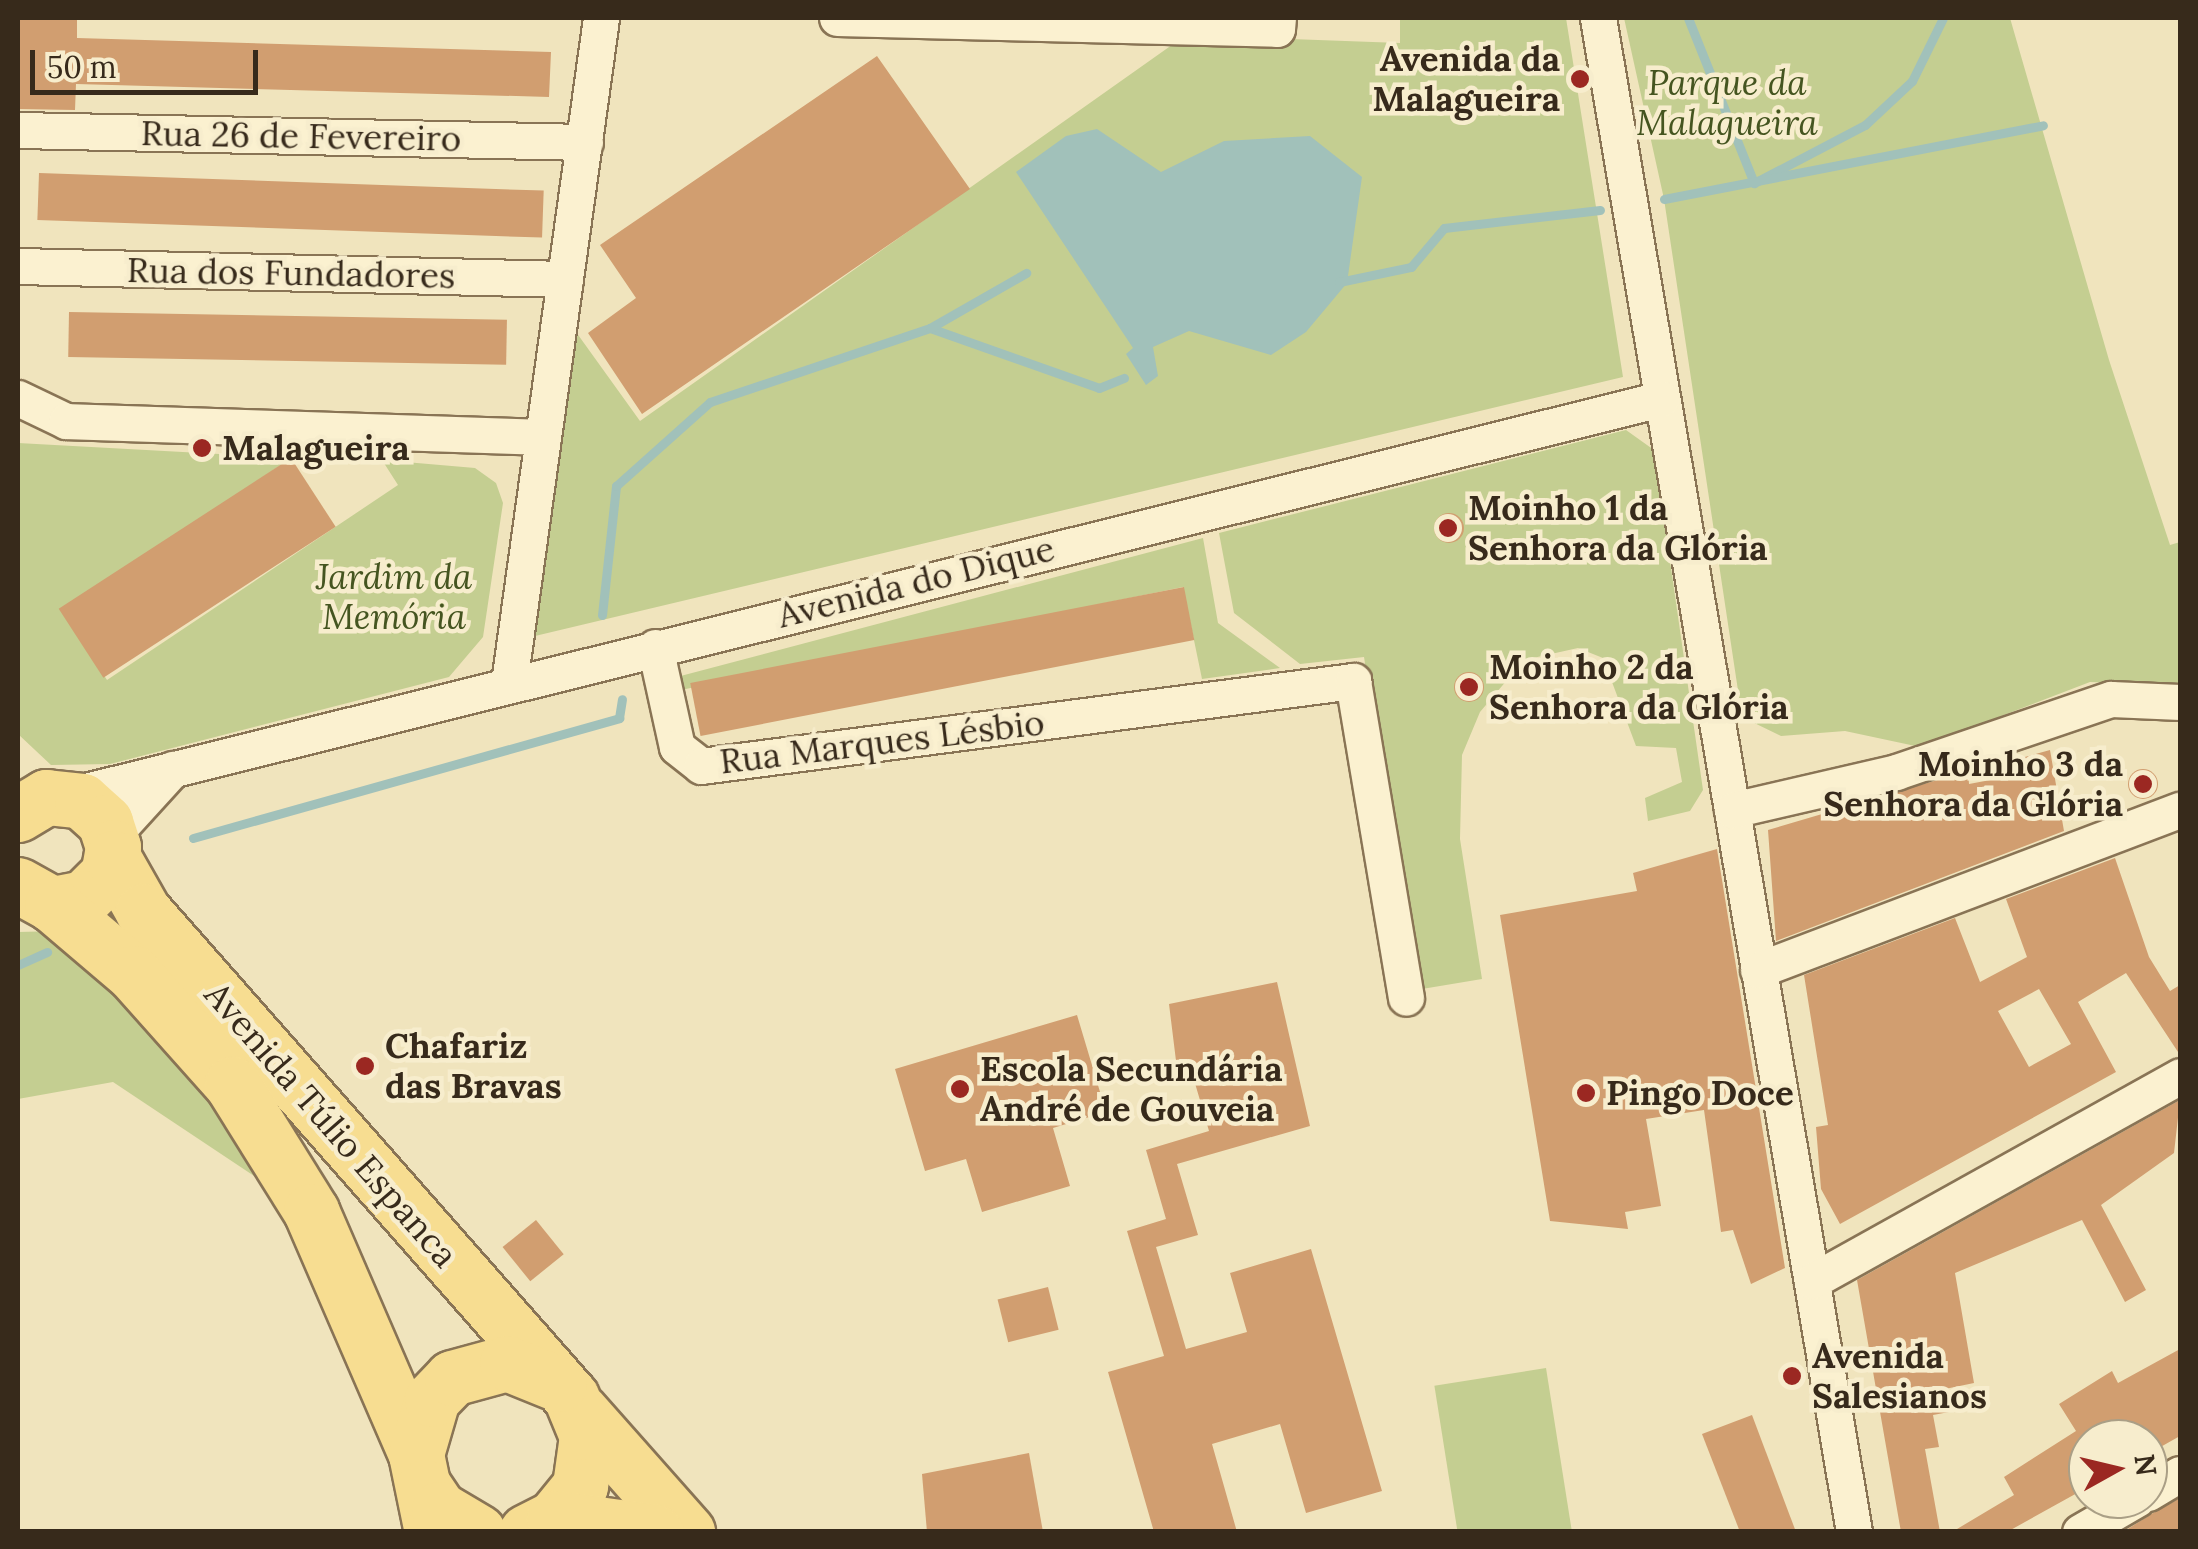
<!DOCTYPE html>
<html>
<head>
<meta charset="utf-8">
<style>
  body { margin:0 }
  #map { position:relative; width:2198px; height:1549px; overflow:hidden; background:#f0e4bd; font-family:Lora,serif }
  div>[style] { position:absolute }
  .green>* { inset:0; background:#c4ce91; transform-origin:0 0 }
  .water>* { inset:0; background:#a1c1ba }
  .stream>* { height:9px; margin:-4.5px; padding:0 4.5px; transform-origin:4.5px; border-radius:4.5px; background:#a1c1ba }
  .building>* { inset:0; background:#d19e70; transform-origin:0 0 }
  .round { border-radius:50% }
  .roads { filter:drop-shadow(2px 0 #897455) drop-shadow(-2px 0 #897455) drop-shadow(0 2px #897455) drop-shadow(0 -2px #897455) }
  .street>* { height:35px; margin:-17.5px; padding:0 17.5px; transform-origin:17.5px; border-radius:17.5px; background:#fbf1d0 }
  .primary>* { height:55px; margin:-27.5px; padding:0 27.5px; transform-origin:27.5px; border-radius:27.5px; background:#f7dd91 }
  .dots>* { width:28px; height:28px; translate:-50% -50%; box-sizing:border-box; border:5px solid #f7edcd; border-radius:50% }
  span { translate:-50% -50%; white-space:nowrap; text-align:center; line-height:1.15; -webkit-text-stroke:9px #f7edcd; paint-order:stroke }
  .poi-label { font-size:35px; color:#372a1b; font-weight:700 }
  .right { translate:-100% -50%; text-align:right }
  .left { translate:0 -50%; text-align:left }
  .park-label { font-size:35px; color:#455520; font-style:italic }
  .street-label { font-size:35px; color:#372a1b }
  .frame { position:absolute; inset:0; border:20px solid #372a1b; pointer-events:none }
  .north { position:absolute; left:2068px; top:1419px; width:100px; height:100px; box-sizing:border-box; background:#f7edcd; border:2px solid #aa9f86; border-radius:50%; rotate:82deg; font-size:28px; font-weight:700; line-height:40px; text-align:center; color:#372a1b }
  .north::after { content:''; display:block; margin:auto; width:35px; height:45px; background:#9b2822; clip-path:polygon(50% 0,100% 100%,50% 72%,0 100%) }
  .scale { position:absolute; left:30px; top:50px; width:228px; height:45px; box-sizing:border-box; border:5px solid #372a1b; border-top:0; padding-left:12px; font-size:30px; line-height:35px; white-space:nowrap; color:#372a1b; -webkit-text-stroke:8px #f7edcd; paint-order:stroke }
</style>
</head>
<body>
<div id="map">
  <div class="green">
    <i style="clip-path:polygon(1400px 18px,1566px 18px,1623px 377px,535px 636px,576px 332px,640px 421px,1186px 35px,1400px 43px)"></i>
    <i style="clip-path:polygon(1624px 18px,2010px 18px,2109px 360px,2170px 545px,2180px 542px,2180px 685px,2090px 682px,1920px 747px,1845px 731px,1781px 736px,1742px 717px,1664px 199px)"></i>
    <i style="clip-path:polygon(1626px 430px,1654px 450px,1703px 790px,1690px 811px,1648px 821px,1645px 798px,1682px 782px,1676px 748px,1636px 746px,1603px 658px,1578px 648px,1524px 660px,1480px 712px,1462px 755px,1460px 839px,1482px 979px,1416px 990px,1364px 657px,1300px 664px,1234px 613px,1219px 533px)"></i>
    <i style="clip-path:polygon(18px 443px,291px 458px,63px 612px,107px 680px,398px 485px,382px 460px,475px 468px,496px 483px,503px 503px,483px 637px,449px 677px,110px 764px,51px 765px,18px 734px)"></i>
    <i style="clip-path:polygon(1203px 538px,1218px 623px,1280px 668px,1202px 679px,1183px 587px,676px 691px,673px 678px)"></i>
    <i style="clip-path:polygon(59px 931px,131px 985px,275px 1190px,113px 1082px,18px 1099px,18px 932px)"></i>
    <i style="left:1546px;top:1368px;width:165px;height:113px;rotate:81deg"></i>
  </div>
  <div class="water">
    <i style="clip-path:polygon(1097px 129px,1161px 172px,1224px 141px,1310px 136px,1362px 177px,1347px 283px,1306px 332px,1271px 355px,1189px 331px,1153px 347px,1158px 376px,1146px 385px,1126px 354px,1133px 348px,1016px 172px,1066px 136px)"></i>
  </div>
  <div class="stream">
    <i style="left:1688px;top:18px;width:178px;rotate:68.2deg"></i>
    <i style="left:1754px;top:183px;width:125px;rotate:-27.6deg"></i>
    <i style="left:1865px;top:125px;width:64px;rotate:-43.1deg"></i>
    <i style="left:1912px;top:81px;width:70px;rotate:-63.8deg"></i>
    <i style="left:1664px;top:199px;width:386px;rotate:-11deg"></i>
    <i style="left:1339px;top:282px;width:74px;rotate:-11.8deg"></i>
    <i style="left:1411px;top:267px;width:51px;rotate:-49.8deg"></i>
    <i style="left:1444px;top:228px;width:157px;rotate:-6.6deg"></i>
    <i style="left:930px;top:328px;width:179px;rotate:19.5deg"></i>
    <i style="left:1099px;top:388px;width:27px;rotate:-22deg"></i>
    <i style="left:602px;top:615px;width:130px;rotate:-83.8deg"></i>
    <i style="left:616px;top:486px;width:126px;rotate:-41.8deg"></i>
    <i style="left:710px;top:402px;width:232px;rotate:-18.6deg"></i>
    <i style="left:930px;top:328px;width:111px;rotate:-29.8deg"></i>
    <i style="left:193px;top:838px;width:443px;rotate:-15.7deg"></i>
    <i style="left:619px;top:718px;width:19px;rotate:-81deg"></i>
    <i style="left:18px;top:965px;width:32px;rotate:-24deg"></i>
  </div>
  <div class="building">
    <i style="clip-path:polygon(18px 18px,77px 18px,77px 38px,551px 52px,549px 97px,76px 84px,75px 110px,18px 109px)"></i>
    <i style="clip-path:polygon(877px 56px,970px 189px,642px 414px,588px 333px,636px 298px,600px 245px)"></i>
    <i style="left:39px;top:173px;width:505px;height:47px;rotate:2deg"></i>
    <i style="left:69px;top:312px;width:438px;height:45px;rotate:1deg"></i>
    <i style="left:291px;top:458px;width:82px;height:277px;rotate:57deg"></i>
    <i class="round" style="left:1434px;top:513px;width:30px;height:30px"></i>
    <i style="left:1184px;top:587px;width:54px;height:503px;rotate:79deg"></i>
    <i class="round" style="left:1454px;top:672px;width:30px;height:30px"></i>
    <i style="clip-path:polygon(2050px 750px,2064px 831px,1776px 941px,1768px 830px,1968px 771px,1969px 784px,2017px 775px,2014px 760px)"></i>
    <i class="round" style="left:2128px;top:769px;width:30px;height:30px"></i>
    <i style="clip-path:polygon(1717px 849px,1785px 1268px,1751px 1284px,1733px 1230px,1721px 1232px,1704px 1110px,1646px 1119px,1661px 1206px,1625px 1212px,1628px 1229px,1550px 1221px,1500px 915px,1637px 891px,1633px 873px)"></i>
    <i style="clip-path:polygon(evenodd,2115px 858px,2149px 957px,2170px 991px,2180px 985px,2180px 1055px,2126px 973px,2078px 1002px,2116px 1072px,1840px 1224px,1821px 1189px,1816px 1127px,1828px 1125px,1804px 975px,1955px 918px,1980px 982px,2027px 957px,2006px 899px,2115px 858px,2039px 989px,2071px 1044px,2029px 1067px,1998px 1011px,2039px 989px)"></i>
    <i style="clip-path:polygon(1277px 982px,1310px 1126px,1177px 1164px,1198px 1235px,1156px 1247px,1186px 1349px,1247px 1332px,1230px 1273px,1311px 1249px,1382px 1491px,1306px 1513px,1280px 1424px,1212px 1444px,1237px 1532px,1154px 1532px,1108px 1372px,1164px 1356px,1127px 1231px,1166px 1219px,1146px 1150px,1209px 1131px,1192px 1073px,1178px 1077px,1169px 1004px)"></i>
    <i style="clip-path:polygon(1077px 1015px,1106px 1112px,1053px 1128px,1070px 1186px,982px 1212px,966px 1159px,925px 1171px,895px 1069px)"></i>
    <i style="clip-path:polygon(2180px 1100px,2174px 1153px,2101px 1205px,2146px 1290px,2125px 1302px,2082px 1220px,1955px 1273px,1974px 1383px,1945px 1389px,1949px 1412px,1933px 1415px,1939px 1447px,1925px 1449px,1940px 1532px,1901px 1532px,1857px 1280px)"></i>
    <i style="left:536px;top:1220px;width:44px;height:43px;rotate:51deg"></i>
    <i style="left:1048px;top:1287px;width:44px;height:52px;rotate:76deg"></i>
    <i style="clip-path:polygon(2180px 1349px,2180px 1436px,2148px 1454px,2148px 1439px,2088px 1439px,2088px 1487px,2007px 1532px,1952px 1532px,2014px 1495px,2004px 1477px,2076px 1431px,2059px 1404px,2112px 1371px,2118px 1383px)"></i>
    <i style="clip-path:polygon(1752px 1415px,1796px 1532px,1740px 1532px,1702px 1434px)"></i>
    <i style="clip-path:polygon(1029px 1453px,1043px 1532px,927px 1532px,922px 1474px)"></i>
    <i style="clip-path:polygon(2180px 1498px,2180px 1532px,2123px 1532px,2153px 1513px)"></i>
  </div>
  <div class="roads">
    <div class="street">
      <i style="left:837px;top:18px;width:440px;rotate:1.4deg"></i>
      <i style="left:1277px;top:29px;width:11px;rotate:-85deg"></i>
      <i style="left:1598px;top:18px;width:1535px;rotate:80.4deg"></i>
      <i style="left:18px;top:130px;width:567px;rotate:1.21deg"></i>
      <i style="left:18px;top:266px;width:547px;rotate:1.36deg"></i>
      <i style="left:18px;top:398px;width:53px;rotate:25.6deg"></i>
      <i style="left:66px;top:421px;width:477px;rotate:1.9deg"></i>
      <i style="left:655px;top:647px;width:102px;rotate:77.6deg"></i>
      <i style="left:677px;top:747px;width:31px;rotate:38deg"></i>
      <i style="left:701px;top:766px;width:658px;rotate:-7.43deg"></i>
      <i style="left:1353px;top:681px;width:321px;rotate:80.5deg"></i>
      <i style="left:509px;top:683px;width:671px;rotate:-82.12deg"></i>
      <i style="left:66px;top:796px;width:1644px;rotate:-13.98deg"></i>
      <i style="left:1732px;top:810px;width:168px;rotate:-13deg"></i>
      <i style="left:1896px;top:772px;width:227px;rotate:-18.8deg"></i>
      <i style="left:2111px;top:699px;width:69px;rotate:2.5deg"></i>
      <i style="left:112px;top:836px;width:91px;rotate:-47.7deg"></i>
      <i style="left:1758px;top:970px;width:451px;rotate:-20.8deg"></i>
      <i style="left:1812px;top:1281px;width:421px;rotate:-29.1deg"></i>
      <i style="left:2148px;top:1493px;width:37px;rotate:-31deg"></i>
      <i style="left:2080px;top:1532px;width:66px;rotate:-30.1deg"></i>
    </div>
    <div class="primary">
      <i style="left:18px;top:814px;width:33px;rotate:-31deg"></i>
      <i style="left:46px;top:797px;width:36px;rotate:6deg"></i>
      <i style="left:82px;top:801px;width:31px;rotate:42deg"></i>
      <i style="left:105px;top:822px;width:26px;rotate:72deg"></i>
      <i style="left:113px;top:847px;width:27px;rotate:100deg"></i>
      <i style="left:108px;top:874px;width:34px;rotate:135deg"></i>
      <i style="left:84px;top:898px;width:33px;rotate:169deg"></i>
      <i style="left:52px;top:904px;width:39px;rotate:-151deg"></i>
      <i style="left:113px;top:858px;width:61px;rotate:60.5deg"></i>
      <i style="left:143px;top:911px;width:648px;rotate:48.63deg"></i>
      <i style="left:571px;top:1397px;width:42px;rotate:67.7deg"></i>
      <i style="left:587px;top:1436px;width:50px;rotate:98deg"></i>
      <i style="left:580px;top:1486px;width:41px;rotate:129.1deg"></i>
      <i style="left:554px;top:1518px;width:31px;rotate:153deg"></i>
      <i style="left:52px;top:904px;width:106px;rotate:40.4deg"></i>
      <i style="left:133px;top:973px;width:149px;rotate:48.3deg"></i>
      <i style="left:232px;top:1084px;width:150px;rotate:58.1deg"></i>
      <i style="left:311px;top:1211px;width:265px;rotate:66.6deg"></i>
      <i style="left:416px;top:1454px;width:80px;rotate:78.4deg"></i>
      <i style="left:580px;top:1411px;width:162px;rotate:48.5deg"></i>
      <i style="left:416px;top:1454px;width:57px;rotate:-73.8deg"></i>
      <i style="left:432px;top:1399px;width:29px;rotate:-46deg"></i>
      <i style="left:452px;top:1378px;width:57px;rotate:-15.3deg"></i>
      <i style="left:507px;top:1363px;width:56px;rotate:22deg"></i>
      <i style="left:424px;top:1487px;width:27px;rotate:56deg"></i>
      <i style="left:439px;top:1509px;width:45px;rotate:30.5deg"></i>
      <i style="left:554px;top:1518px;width:102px;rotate:7.9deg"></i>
    </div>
  </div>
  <div class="dots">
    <i style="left:1580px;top:79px;background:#9b2822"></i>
    <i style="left:202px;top:448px;background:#9b2822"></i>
    <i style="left:1448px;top:528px;background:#9b2822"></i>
    <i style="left:1469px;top:687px;background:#9b2822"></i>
    <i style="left:2143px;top:784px;background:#9b2822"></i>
    <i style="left:365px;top:1066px;background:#9b2822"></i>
    <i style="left:960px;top:1089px;background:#9b2822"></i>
    <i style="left:1586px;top:1093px;background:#9b2822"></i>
    <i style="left:1792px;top:1376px;background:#9b2822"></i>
  </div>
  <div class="poi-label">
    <span class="right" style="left:1560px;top:79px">Avenida da<br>Malagueira</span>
    <span class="left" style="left:222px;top:448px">Malagueira</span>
    <span class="left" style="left:1468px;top:528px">Moinho 1 da<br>Senhora da Glória</span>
    <span class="left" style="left:1489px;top:687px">Moinho 2 da<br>Senhora da Glória</span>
    <span class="right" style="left:2123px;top:784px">Moinho 3 da<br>Senhora da Glória</span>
    <span class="left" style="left:385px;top:1066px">Chafariz<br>das Bravas</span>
    <span class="left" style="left:980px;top:1089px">Escola Secundária<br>André de Gouveia</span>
    <span class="left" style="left:1606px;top:1093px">Pingo Doce</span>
    <span class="left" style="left:1812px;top:1376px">Avenida<br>Salesianos</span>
  </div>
  <div class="park-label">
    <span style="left:1727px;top:103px">Parque da<br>Malagueira</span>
    <span style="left:394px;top:597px">Jardim da<br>Memória</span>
  </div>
  <div class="street-label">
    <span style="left:301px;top:136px;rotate:1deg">Rua 26 de Fevereiro</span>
    <span style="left:291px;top:273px;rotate:1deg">Rua dos Fundadores</span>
    <span style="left:916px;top:582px;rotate:-14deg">Avenida do Dique</span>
    <span style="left:882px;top:742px;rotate:-7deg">Rua Marques Lésbio</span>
    <span style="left:331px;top:1125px;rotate:49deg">Avenida Túlio Espanca</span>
  </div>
  <div class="frame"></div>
  <div class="north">N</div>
  <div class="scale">50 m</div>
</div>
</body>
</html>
